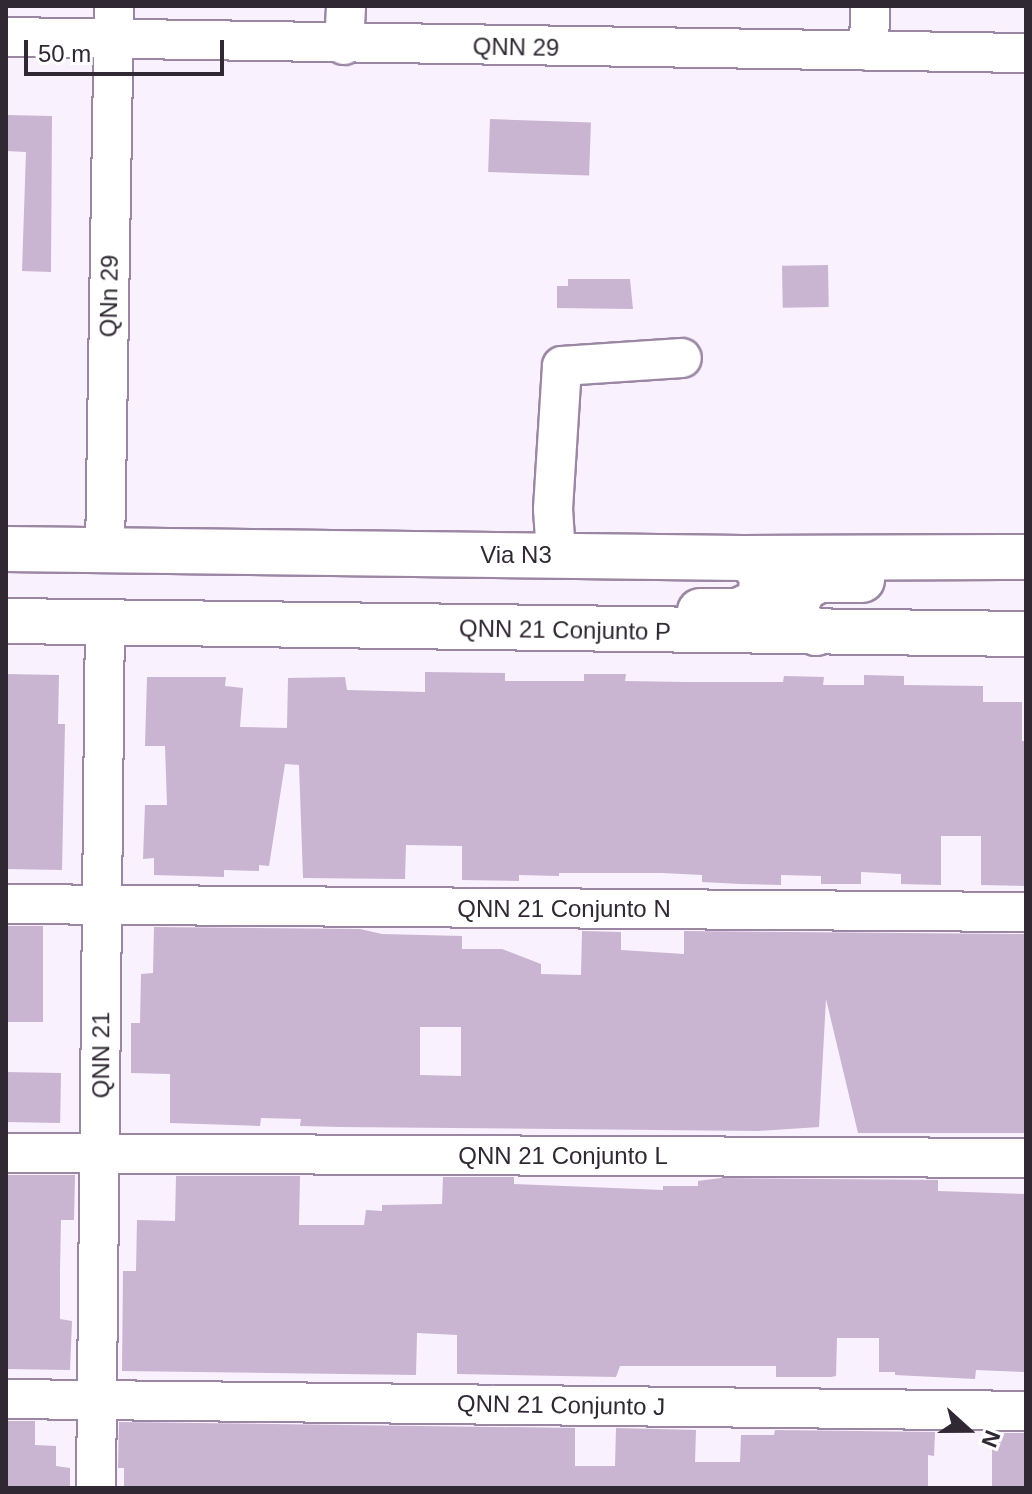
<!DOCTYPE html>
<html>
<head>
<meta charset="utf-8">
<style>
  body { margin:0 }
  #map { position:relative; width:1032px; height:1494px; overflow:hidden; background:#f9f1fd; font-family:Helvetica,sans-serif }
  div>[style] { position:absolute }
  .building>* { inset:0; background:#c9b4d2; transform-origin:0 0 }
  .roads { filter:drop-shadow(2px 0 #9b87a3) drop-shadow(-2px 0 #9b87a3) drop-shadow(0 2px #9b87a3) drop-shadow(0 -2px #9b87a3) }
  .minor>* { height:38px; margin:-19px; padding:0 19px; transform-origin:19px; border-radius:19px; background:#fff }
  .major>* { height:44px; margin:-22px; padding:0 22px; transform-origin:22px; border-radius:22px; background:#fff }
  span { translate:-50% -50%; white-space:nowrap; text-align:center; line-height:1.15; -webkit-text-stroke:7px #fff; paint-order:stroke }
  .street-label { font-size:24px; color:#302833 }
  .frame { position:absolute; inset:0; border:8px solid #302833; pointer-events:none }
  .north { position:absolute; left:928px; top:1390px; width:80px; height:80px; -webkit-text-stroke:6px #fff; paint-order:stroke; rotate:111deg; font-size:22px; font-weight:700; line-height:32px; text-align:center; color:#302833 }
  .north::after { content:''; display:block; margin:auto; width:28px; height:36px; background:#302833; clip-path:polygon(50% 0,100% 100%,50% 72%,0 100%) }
  .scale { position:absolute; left:24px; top:40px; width:200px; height:36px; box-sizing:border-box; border:4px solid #302833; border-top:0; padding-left:10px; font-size:24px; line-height:28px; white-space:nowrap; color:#302833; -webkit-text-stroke:6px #fff; paint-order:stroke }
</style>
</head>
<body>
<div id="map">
  <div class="building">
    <i style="clip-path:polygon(6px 115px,52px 116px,51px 272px,22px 271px,26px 152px,6px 151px)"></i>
    <i style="left:490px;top:119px;width:101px;height:53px;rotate:2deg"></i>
    <i style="left:828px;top:265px;width:42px;height:46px;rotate:89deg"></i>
    <i style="clip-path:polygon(568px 279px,630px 279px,633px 309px,557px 308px,557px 286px,568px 286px)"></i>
    <i style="clip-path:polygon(425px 672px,505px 673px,505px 681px,584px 681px,584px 674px,626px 674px,625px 681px,685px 682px,783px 682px,784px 676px,824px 677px,823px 685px,864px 685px,864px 675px,904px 676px,904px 685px,983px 686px,983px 702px,1022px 702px,1022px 741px,1026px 741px,1026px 886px,981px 885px,981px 836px,941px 836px,941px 885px,901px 884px,901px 874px,861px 872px,861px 884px,821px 884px,821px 876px,781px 875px,781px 885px,741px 884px,702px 882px,702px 875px,662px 873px,559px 873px,559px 876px,519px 875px,519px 881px,462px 880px,462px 846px,406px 845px,405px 879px,303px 878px,299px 765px,285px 764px,269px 866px,259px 865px,259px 871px,224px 870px,224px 877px,154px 875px,154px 858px,143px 859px,145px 805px,167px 805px,165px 746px,145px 746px,147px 677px,226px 677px,225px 686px,243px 688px,240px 727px,287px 728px,288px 678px,345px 677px,347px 690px,425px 692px)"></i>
    <i style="clip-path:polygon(6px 674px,59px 675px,58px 724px,65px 724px,62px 870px,6px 869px)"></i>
    <i style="left:6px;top:926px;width:37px;height:96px"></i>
    <i style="clip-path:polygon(evenodd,154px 927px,360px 929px,382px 934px,462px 936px,462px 949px,502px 949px,541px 964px,541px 974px,581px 975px,582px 931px,621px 932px,621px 950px,684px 954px,684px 931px,1026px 934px,1026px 1133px,858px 1133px,826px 999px,819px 1127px,758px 1131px,341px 1127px,300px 1126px,301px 1119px,261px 1118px,260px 1126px,170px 1123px,170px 1074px,131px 1073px,131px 1023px,140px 1023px,141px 974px,153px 973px,154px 927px,420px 1027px,461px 1027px,461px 1076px,420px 1075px,420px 1027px)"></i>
    <i style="left:6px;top:1072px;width:55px;height:50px;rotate:1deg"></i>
    <i style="clip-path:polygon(6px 1175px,75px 1175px,74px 1220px,61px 1220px,60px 1270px,60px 1319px,72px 1321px,70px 1370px,6px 1369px)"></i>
    <i style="clip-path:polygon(176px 1176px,300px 1176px,299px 1225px,364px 1225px,366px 1210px,382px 1211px,382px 1205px,442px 1204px,443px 1177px,514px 1177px,514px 1184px,663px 1190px,663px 1186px,698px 1186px,698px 1181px,721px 1178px,938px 1180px,938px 1191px,1026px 1194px,1026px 1368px,1025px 1372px,976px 1370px,975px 1379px,895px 1375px,895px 1372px,879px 1372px,879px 1338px,837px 1338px,836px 1376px,831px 1377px,776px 1377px,776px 1366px,620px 1366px,616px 1377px,457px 1374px,457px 1335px,417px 1333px,416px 1375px,122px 1371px,123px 1271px,136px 1271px,137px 1220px,175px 1221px)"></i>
    <i style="clip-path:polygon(6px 1421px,35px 1421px,35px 1445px,56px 1446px,56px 1466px,70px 1468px,70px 1488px,6px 1488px)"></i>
    <i style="clip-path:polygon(119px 1422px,575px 1428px,575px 1466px,615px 1466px,616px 1428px,696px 1430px,695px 1462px,740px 1462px,741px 1435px,774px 1435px,775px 1430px,935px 1432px,934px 1456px,928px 1455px,928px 1488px,124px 1488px,124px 1468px,118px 1468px)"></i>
    <i style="left:992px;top:1433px;width:34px;height:55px"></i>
  </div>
  <div class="roads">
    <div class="minor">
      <i style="left:6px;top:37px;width:1020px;rotate:0.9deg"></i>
      <i style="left:344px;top:45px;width:39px;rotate:-87deg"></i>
      <i style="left:869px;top:51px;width:45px;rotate:-88.7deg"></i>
      <i style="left:105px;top:551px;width:545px;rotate:-89.05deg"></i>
      <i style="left:556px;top:555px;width:46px;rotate:-93.7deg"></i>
      <i style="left:553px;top:509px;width:143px;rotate:-86.4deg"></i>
      <i style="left:562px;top:366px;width:120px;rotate:-3.8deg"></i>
      <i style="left:6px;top:904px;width:1020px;rotate:0.45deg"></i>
      <i style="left:6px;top:1153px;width:1020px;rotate:0.28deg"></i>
      <i style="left:6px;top:1399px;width:1020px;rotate:0.67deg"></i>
      <i style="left:96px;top:1488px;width:867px;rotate:-89.41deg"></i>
    </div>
    <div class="major">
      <i style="left:6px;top:549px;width:736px;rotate:0.7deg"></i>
      <i style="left:742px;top:558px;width:284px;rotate:-0.2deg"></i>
      <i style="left:700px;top:611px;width:38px"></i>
      <i style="left:738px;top:611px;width:19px;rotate:-25deg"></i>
      <i style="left:755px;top:603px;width:10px;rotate:-53deg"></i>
      <i style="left:761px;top:595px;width:20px;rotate:-87deg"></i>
      <i style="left:762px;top:575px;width:19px;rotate:-129deg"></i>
      <i style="left:750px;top:560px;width:8px;rotate:-166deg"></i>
      <i style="left:6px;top:621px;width:1020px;rotate:0.73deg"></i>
      <i style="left:816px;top:633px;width:19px;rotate:-144deg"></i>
      <i style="left:801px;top:622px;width:9px;rotate:-117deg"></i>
      <i style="left:797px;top:614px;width:9px;rotate:-96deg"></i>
      <i style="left:796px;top:605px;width:19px;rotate:-65deg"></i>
      <i style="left:804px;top:588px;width:17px;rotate:-28deg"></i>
      <i style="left:819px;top:580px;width:43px"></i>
    </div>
  </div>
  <div class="street-label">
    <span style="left:516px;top:47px;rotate:1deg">QNN 29</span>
    <span style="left:109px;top:296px;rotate:-89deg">QNn 29</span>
    <span style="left:516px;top:555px">Via N3</span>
    <span style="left:565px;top:630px;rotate:1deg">QNN 21 Conjunto P</span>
    <span style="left:564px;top:909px">QNN 21 Conjunto N</span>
    <span style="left:101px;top:1055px;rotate:-90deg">QNN 21</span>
    <span style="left:563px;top:1156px">QNN 21 Conjunto L</span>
    <span style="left:561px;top:1405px;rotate:1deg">QNN 21 Conjunto J</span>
  </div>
  <div class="frame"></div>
  <div class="north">N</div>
  <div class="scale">50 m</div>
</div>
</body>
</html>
